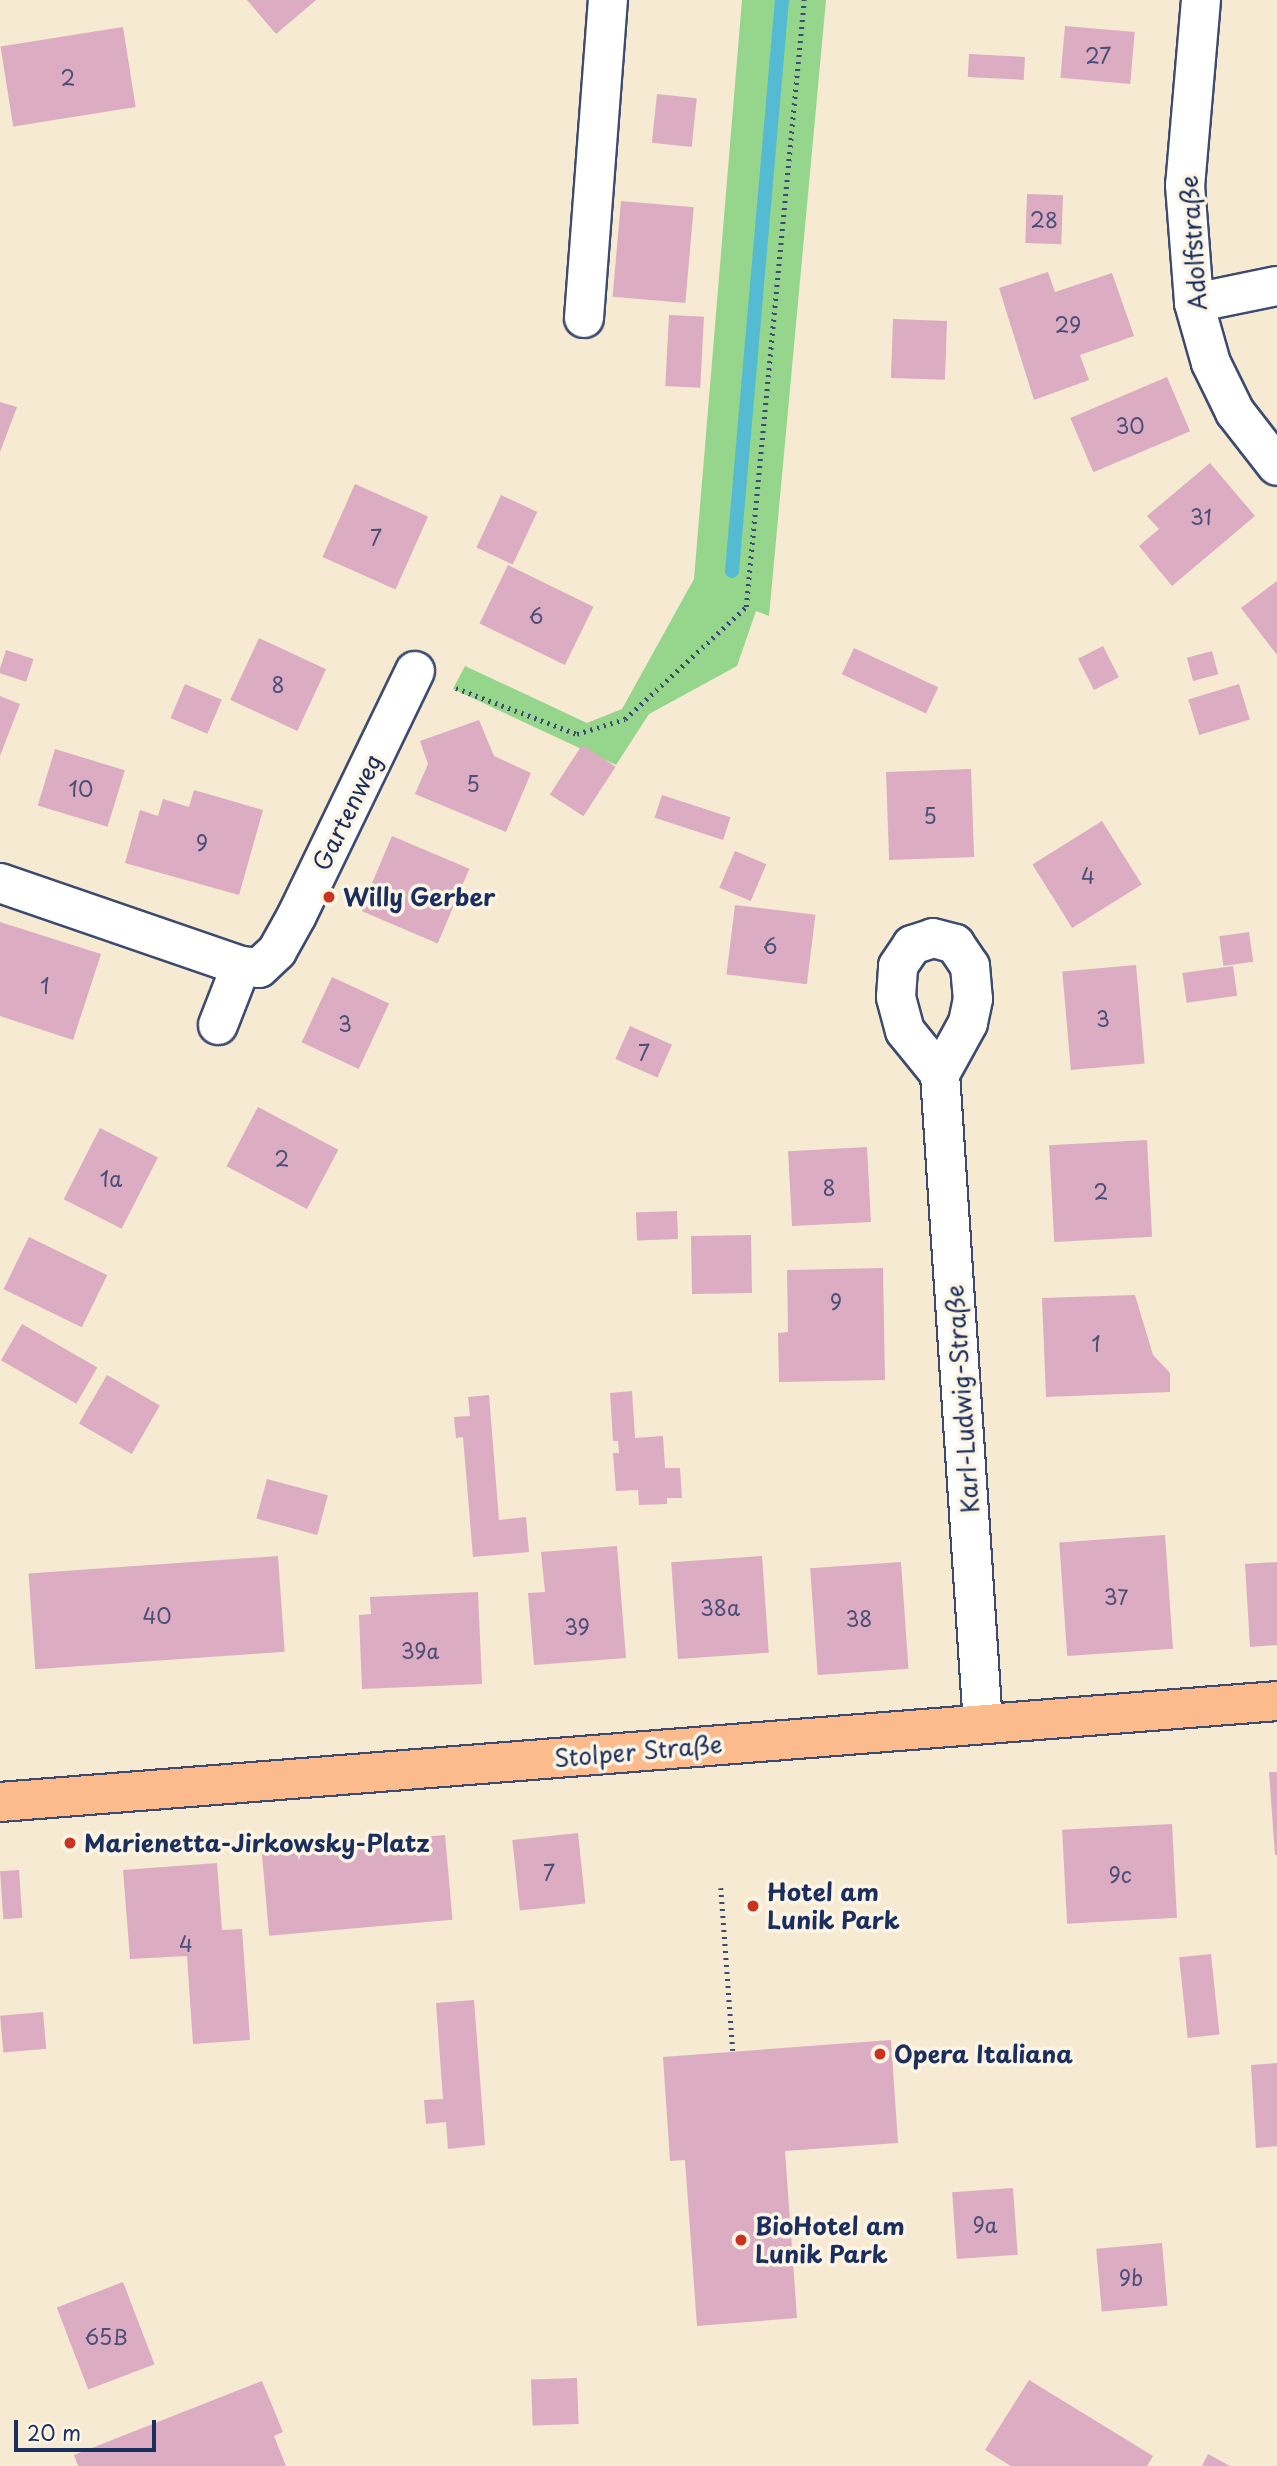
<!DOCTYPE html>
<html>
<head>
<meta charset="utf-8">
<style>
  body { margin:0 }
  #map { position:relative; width:1277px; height:2466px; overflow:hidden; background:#f6ead2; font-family:"Playpen Sans",sans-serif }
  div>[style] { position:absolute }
  .green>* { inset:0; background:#96d58c }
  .stream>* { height:14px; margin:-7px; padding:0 7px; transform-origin:7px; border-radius:7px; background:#55bbd3 }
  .building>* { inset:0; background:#dcacc3; transform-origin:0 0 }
  .path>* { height:4.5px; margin-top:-2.25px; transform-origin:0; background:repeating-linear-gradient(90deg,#3c4b6f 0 2px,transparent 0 7px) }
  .roads { filter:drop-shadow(2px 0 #3c4b6f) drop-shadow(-2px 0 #3c4b6f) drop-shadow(0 2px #3c4b6f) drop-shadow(0 -2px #3c4b6f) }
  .minor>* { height:38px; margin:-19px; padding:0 19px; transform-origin:19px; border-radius:19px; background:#fff }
  .major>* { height:38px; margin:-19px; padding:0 19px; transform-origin:19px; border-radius:19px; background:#fbbb8d }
  .dots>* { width:19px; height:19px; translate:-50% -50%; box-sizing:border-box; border:4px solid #fcf5e5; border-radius:50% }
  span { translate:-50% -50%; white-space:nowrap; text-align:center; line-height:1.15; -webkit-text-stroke:7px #fcf5e5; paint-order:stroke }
  .number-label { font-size:21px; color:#4b4e77 }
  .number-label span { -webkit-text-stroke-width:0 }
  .street-label { font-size:24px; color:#1b2f5e }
  .poi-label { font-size:24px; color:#1b2f5e; font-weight:700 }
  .left { translate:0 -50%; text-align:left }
  .scale { position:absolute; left:14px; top:2420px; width:142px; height:32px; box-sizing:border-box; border:4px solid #1b2f5e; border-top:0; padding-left:9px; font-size:21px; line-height:24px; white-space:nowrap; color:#1b2f5e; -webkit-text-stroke:5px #fcf5e5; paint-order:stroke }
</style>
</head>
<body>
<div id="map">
  <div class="green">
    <i style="clip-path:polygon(742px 0,826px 0,769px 616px,756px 611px,737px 666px,649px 714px,616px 765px,453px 689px,465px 666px,587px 723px,622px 709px,694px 579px)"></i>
  </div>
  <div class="stream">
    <i style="left:732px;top:571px;width:573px;rotate:-85deg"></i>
  </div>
  <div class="building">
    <i style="clip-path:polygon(247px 0,316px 0,276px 34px)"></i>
    <i style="left:1065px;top:26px;width:70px;height:52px;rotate:5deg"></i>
    <i style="left:123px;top:27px;width:81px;height:124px;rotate:81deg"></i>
    <i style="left:969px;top:54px;width:56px;height:23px;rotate:3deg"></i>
    <i style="left:657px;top:94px;width:40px;height:49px;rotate:6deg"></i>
    <i style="left:1027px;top:194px;width:36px;height:49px;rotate:2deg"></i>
    <i style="left:621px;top:201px;width:73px;height:96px;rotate:5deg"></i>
    <i style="clip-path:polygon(1048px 272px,1055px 292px,1112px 273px,1134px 336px,1080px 355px,1089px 380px,1034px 400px,999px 288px)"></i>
    <i style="left:669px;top:315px;width:35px;height:71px;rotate:3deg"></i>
    <i style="left:893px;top:319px;width:54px;height:59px;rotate:2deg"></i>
    <i style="left:1167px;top:377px;width:59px;height:105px;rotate:67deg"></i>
    <i style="clip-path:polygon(0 402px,17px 407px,0 452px)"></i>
    <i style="clip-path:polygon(1210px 463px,1255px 516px,1172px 586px,1139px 546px,1159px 529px,1147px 516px)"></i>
    <i style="left:355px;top:484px;width:80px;height:80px;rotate:24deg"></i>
    <i style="left:501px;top:495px;width:40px;height:58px;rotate:25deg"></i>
    <i style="left:508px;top:565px;width:95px;height:65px;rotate:26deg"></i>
    <i style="clip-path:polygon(1277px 581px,1277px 655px,1241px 608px)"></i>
    <i style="left:259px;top:638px;width:74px;height:68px;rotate:25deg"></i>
    <i style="left:1103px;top:646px;width:35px;height:28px;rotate:63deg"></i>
    <i style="left:854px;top:648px;width:93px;height:29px;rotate:25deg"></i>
    <i style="left:6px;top:650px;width:29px;height:24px;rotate:18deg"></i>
    <i style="left:1212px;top:651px;width:24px;height:26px;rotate:75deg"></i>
    <i style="left:185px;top:684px;width:40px;height:37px;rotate:23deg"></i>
    <i style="left:1239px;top:684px;width:37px;height:53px;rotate:73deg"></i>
    <i style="clip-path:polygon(0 696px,20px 704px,0 756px)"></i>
    <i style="clip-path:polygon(479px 720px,494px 756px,531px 773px,506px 832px,415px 794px,428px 764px,420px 741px)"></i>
    <i style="left:582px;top:745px;width:40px;height:59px;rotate:33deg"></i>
    <i style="left:55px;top:749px;width:73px;height:59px;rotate:17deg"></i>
    <i style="left:971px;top:769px;width:88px;height:85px;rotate:88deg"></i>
    <i style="clip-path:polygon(194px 790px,263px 810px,239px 895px,125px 863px,140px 810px,158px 816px,163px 799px,189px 807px)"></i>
    <i style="left:662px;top:795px;width:72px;height:24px;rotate:18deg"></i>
    <i style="left:1102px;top:821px;width:75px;height:82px;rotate:58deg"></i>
    <i style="left:392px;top:836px;width:84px;height:81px;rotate:23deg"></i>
    <i style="left:735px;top:851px;width:34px;height:40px;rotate:23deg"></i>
    <i style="left:735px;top:905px;width:81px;height:70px;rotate:7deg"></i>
    <i style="clip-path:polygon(0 922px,101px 954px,73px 1040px,0 1016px)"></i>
    <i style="left:1249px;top:932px;width:30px;height:30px;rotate:82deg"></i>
    <i style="left:1136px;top:965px;width:99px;height:74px;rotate:85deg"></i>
    <i style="left:1233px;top:966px;width:30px;height:51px;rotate:82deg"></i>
    <i style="left:332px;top:977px;width:63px;height:72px;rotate:25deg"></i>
    <i style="left:630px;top:1026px;width:46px;height:36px;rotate:24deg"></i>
    <i style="left:258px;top:1107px;width:91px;height:67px;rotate:28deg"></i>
    <i style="left:100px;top:1128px;width:65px;height:80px;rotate:27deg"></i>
    <i style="left:1147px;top:1140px;width:97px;height:98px;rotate:87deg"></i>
    <i style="left:867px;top:1147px;width:75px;height:79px;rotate:87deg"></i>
    <i style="left:677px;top:1211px;width:28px;height:41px;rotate:88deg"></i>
    <i style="left:751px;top:1235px;width:58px;height:60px;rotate:89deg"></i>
    <i style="left:29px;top:1237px;width:87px;height:58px;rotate:26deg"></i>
    <i style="clip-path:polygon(883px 1268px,885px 1380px,779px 1382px,778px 1333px,788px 1332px,787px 1270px)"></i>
    <i style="clip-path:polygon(1135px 1295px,1153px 1355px,1170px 1373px,1170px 1392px,1046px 1397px,1042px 1298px)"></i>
    <i style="left:22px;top:1324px;width:87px;height:42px;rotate:30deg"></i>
    <i style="left:107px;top:1375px;width:61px;height:56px;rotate:30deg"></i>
    <i style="clip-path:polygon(632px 1391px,635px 1438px,663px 1436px,665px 1468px,680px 1468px,682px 1498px,667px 1498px,667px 1504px,639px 1505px,638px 1490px,616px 1491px,613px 1453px,619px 1453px,618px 1441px,613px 1441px,610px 1393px)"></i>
    <i style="clip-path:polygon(489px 1395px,499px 1520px,526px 1517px,529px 1552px,473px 1557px,463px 1437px,456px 1438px,454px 1417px,470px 1416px,468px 1397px)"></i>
    <i style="left:267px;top:1479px;width:63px;height:41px;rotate:15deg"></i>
    <i style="left:1165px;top:1535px;width:114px;height:106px;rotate:86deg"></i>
    <i style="clip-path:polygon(617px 1546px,626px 1658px,534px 1665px,528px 1593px,545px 1592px,541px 1552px)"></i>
    <i style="left:278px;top:1556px;width:96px;height:250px;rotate:86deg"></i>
    <i style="left:762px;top:1556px;width:97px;height:91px;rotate:86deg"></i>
    <i style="left:901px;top:1562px;width:107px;height:91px;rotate:86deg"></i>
    <i style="clip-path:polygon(1277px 1562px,1277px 1645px,1250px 1647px,1245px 1564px)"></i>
    <i style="clip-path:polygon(478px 1592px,482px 1684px,362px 1689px,359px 1615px,371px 1614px,370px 1597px)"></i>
    <i style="clip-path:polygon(1269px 1772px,1277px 1772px,1277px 1855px,1275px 1855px)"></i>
    <i style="left:1172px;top:1824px;width:94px;height:110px;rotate:87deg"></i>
    <i style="left:578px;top:1833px;width:71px;height:66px;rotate:84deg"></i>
    <i style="left:445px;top:1835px;width:85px;height:184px;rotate:85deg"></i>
    <i style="clip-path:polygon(217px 1863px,222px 1930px,242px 1929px,250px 2040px,193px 2044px,187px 1956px,130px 1959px,123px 1870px)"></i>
    <i style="left:19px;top:1870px;width:48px;height:19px;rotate:86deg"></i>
    <i style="left:1211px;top:1954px;width:81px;height:32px;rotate:84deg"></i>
    <i style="clip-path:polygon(474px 2000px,485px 2145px,448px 2149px,446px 2122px,426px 2124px,424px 2100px,443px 2099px,436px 2003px)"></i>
    <i style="left:43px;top:2012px;width:37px;height:43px;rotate:85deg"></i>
    <i style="clip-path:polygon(891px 2040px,898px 2143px,785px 2151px,797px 2318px,697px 2326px,685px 2160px,670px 2161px,663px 2057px)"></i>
    <i style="clip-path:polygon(1277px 2063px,1277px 2146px,1256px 2148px,1251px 2065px)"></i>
    <i style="left:1013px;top:2188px;width:67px;height:61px;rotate:86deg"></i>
    <i style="left:1162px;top:2243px;width:63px;height:66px;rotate:85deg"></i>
    <i style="left:123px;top:2282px;width:88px;height:71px;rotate:69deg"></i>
    <i style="left:577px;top:2378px;width:46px;height:46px;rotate:88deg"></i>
    <i style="clip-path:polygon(1029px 2380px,1153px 2456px,1147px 2466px,1011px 2466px,985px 2450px)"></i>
    <i style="clip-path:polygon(262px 2381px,283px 2432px,274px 2436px,286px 2466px,78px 2466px,74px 2455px)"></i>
    <i style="clip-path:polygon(1208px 2454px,1230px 2466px,1202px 2466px)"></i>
  </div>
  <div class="path">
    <i style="left:456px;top:688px;width:129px;rotate:20.8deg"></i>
    <i style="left:577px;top:734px;width:50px;rotate:-17.4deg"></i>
    <i style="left:625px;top:719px;width:165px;rotate:-42.8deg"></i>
    <i style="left:746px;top:607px;width:610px;rotate:-84.54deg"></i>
    <i style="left:721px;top:1888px;width:163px;rotate:85.8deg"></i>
  </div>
  <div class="roads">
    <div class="minor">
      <i style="left:1201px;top:0;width:186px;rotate:94.9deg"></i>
      <i style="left:1185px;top:185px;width:118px;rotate:85.6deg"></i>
      <i style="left:1194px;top:303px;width:62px;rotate:74.2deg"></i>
      <i style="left:1211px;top:363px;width:55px;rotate:63.9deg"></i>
      <i style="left:1235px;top:412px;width:68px;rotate:52.1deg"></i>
      <i style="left:1194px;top:303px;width:85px;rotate:-11.6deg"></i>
      <i style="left:584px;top:318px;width:319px;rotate:-85.7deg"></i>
      <i style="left:0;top:883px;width:255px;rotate:19deg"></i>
      <i style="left:241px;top:966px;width:18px;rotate:6deg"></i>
      <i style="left:259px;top:968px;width:25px;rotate:-43deg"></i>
      <i style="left:277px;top:951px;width:41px;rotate:-60.9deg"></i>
      <i style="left:297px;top:915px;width:271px;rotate:-64.2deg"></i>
      <i style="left:218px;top:1025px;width:63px;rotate:-68.7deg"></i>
      <i style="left:940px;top:1074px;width:55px;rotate:-129.1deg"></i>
      <i style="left:905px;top:1031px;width:35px;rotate:-105deg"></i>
      <i style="left:896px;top:997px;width:31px;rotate:-86deg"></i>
      <i style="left:898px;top:966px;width:25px;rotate:-56deg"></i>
      <i style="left:912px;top:945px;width:22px;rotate:-18deg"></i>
      <i style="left:933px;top:938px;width:23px;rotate:15deg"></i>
      <i style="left:955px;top:944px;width:27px;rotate:56deg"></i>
      <i style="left:970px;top:966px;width:33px;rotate:85deg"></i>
      <i style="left:973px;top:999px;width:25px;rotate:102deg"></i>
      <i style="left:968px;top:1023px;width:58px;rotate:118.8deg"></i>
      <i style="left:940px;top:1074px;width:651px;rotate:86.22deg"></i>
    </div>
    <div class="major">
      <i style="left:0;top:1802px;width:1281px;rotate:-4.52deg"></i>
    </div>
  </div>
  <div class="dots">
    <i style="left:329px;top:897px;background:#c8321e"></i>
    <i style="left:70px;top:1843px;background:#c8321e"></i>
    <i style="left:753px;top:1906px;background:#c8321e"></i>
    <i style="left:880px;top:2054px;background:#c8321e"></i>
    <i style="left:741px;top:2240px;background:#c8321e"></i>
  </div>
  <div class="number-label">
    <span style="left:1098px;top:55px">27</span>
    <span style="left:68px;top:77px">2</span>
    <span style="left:1044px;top:219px">28</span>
    <span style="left:1068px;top:324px">29</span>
    <span style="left:1130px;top:425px">30</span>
    <span style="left:1201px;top:516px">31</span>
    <span style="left:376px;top:537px">7</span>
    <span style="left:536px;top:615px">6</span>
    <span style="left:278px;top:684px">8</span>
    <span style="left:473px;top:783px">5</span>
    <span style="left:81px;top:788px">10</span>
    <span style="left:930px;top:815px">5</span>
    <span style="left:202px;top:842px">9</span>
    <span style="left:1088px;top:875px">4</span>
    <span style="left:770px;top:945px">6</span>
    <span style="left:45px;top:985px">1</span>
    <span style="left:1103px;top:1018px">3</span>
    <span style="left:345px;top:1023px">3</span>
    <span style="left:644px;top:1052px">7</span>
    <span style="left:282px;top:1158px">2</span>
    <span style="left:111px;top:1178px">1a</span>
    <span style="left:829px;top:1187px">8</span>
    <span style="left:1101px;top:1191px">2</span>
    <span style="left:836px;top:1301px">9</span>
    <span style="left:1096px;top:1343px">1</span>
    <span style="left:1116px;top:1596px">37</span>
    <span style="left:720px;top:1607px">38a</span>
    <span style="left:157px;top:1615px">40</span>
    <span style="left:859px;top:1618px">38</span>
    <span style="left:577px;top:1626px">39</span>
    <span style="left:420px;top:1650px">39a</span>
    <span style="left:549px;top:1872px">7</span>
    <span style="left:1120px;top:1874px">9c</span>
    <span style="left:186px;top:1943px">4</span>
    <span style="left:985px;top:2224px">9a</span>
    <span style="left:1131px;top:2277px">9b</span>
    <span style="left:106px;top:2336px">65B</span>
  </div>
  <div class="street-label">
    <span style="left:1193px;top:243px;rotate:-94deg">Adolfstraße</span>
    <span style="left:347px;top:812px;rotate:-64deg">Gartenweg</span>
    <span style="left:962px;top:1399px;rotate:-94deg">Karl-Ludwig-Straße</span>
    <span style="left:638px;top:1751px;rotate:-5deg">Stolper Straße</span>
  </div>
  <div class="poi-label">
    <span class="left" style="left:343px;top:897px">Willy Gerber</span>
    <span class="left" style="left:84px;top:1843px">Marienetta-Jirkowsky-Platz</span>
    <span class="left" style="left:767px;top:1906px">Hotel am<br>Lunik Park</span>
    <span class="left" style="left:894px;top:2054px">Opera Italiana</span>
    <span class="left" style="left:755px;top:2240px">BioHotel am<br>Lunik Park</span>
  </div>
  <div class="scale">20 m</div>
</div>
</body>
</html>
